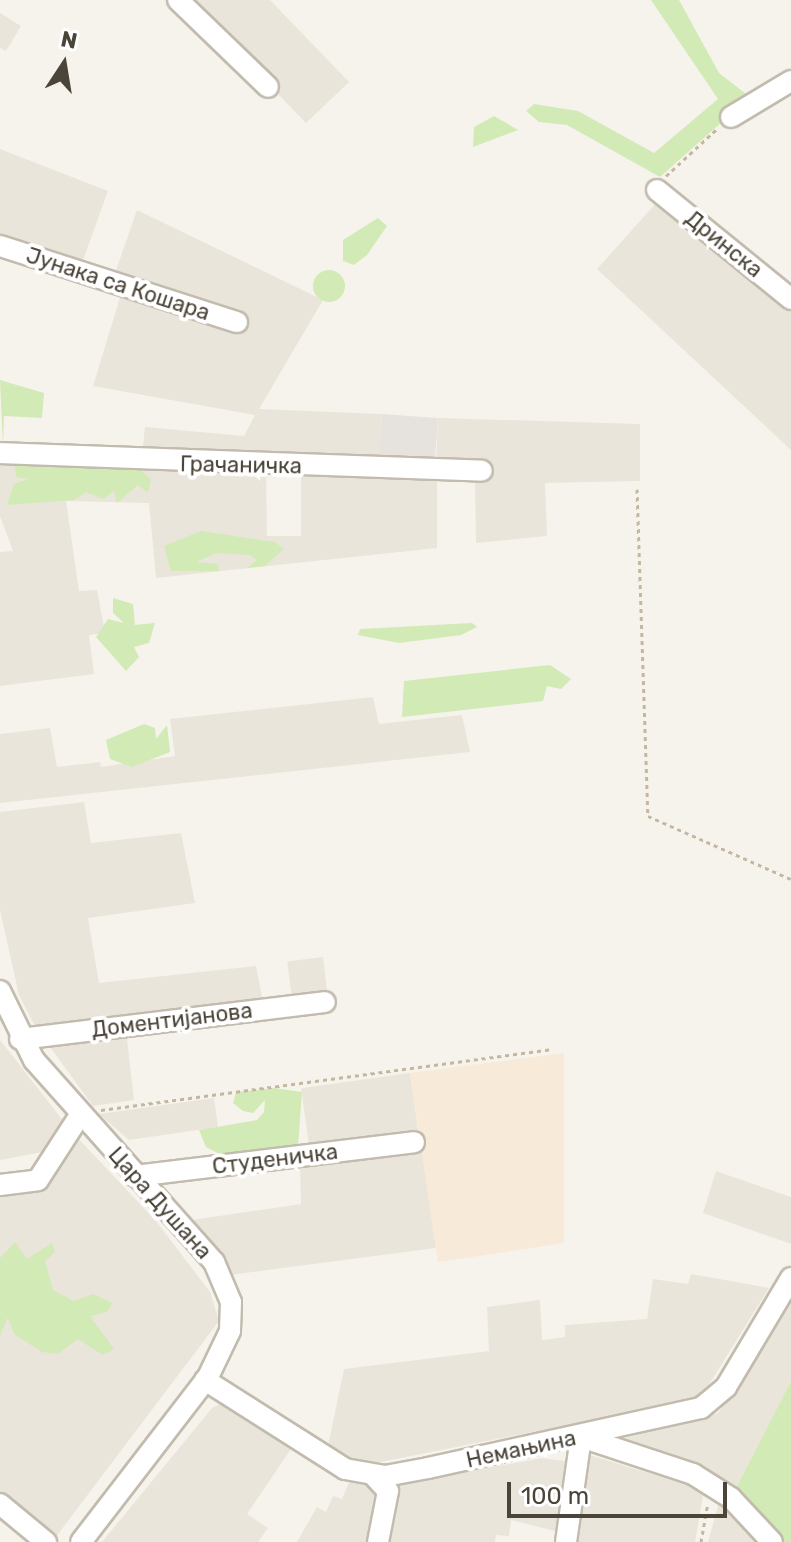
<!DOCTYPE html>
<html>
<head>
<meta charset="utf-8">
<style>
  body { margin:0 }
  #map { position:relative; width:791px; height:1542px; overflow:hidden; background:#f6f3ec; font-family:Rubik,sans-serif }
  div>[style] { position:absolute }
  .residential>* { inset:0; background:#eae5da; transform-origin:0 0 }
  .commercial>* { inset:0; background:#f7ead8 }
  .industrial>* { inset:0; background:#e6e2dd; transform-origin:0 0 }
  .green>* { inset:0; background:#d2eab5 }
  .round { border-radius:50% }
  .path>* { height:3px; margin-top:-1.5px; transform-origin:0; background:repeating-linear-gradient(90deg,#c4b79f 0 4px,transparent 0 8px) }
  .roads { filter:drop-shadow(2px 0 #c2bbae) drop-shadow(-2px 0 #c2bbae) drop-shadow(0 2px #c2bbae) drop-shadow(0 -2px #c2bbae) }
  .minor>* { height:20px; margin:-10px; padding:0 10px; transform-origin:10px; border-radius:10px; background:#fff }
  span { translate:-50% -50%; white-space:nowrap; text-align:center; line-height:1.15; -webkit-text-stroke:8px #fff; paint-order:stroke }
  .street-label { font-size:22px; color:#4b4439 }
  .north { position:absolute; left:24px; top:24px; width:80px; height:80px; -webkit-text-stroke:6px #fff; paint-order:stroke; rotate:12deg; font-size:22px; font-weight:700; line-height:32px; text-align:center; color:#4b4439 }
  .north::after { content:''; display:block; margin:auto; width:28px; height:36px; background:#4b4439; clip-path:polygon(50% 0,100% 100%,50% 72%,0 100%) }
  .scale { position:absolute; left:507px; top:1482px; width:220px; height:36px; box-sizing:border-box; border:4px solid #4b4439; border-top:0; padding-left:10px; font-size:24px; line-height:28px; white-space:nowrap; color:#4b4439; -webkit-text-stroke:6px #fff; paint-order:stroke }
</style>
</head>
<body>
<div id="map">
  <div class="residential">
    <i style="clip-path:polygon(187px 0,270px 0,349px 82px,306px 123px)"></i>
    <i style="clip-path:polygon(0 13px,21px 26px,6px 51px,0 48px)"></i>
    <i style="clip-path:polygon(0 149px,108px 191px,82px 263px,0 236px)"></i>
    <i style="clip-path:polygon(658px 201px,791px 306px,791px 450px,597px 269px)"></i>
    <i style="clip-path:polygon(137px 210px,323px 300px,259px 409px,382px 414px,379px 462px,142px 455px,145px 427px,244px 436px,255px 415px,93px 386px,122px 291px,241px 332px,247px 318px,114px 276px)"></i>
    <i style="clip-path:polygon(438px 418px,640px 424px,640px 481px,545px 483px,547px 536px,476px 543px,475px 481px,487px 480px,487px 464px,436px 464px)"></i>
    <i style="clip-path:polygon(0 457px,266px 474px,267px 536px,301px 536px,301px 472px,437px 475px,437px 548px,156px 578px,149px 503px,66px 501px,79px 591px,97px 590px,105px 633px,89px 635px,94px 674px,0 686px,0 552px,13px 551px,0 516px)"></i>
    <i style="clip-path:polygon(373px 697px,379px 724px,462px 715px,470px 752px,0 803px,0 734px,50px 728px,57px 767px,100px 762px,101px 767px,175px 756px,170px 719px)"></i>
    <i style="clip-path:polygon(84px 802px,91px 843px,181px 833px,195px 903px,88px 918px,99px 983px,256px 966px,263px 1002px,38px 1032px,19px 995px,0 910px,0 812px)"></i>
    <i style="left:323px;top:957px;width:40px;height:36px;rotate:83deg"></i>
    <i style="clip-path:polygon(126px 1030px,134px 1100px,93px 1106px,45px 1040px)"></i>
    <i style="clip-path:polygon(0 1040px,68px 1127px,53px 1150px,0 1160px)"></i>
    <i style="left:410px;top:1073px;width:63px;height:110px;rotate:82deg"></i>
    <i style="clip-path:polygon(214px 1098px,218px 1127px,129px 1140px,99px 1114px)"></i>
    <i style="clip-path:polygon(74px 1134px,156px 1221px,210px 1292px,219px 1321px,52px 1542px,0 1500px,0 1189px,41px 1185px)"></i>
    <i style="clip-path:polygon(421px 1144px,436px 1248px,230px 1275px,185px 1221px,301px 1204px,300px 1158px)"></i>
    <i style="clip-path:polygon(716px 1171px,791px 1197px,791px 1244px,703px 1213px)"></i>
    <i style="clip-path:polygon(691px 1274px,769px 1288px,700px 1399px,365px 1465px,327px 1451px,344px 1369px,489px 1351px,487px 1307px,540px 1300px,542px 1340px,565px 1337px,565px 1325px,647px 1319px,653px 1279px,688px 1284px)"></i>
    <i style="clip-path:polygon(791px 1293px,791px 1381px,735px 1490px,690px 1464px,615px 1441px,718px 1413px)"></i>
    <i style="clip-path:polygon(224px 1402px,293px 1446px,247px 1514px,268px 1528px,258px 1542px,102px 1542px,212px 1408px)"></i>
    <i style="clip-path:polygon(583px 1453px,704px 1490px,695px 1542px,571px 1542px)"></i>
    <i style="clip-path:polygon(542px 1458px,572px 1462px,563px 1533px,511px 1520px,509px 1536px,496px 1535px,495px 1542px,387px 1542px,399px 1484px)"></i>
    <i style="clip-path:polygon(350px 1480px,381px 1490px,372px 1542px,297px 1542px,317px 1507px,326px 1512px,333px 1496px,342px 1499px)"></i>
    <i style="clip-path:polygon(720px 1499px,764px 1542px,708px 1542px)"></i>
  </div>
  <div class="commercial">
    <i style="clip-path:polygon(564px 1053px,564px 1243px,438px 1262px,410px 1073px)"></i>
  </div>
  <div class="industrial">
    <i style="left:382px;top:414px;width:56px;height:48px;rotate:4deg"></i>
  </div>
  <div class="green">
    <i style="clip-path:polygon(651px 0,679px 0,719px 73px,750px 97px,660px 177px,567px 125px,539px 122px,526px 111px,534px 104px,578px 111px,654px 153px,718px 99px)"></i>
    <i style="clip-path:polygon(494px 116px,518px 130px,473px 147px,474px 127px)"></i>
    <i style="clip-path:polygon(378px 218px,387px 226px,367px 255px,354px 265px,343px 261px,343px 240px)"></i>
    <i class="round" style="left:313px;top:270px;width:32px;height:32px"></i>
    <i style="clip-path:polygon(0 380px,44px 393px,42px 418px,4px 416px,3px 448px)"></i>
    <i style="clip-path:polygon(14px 458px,137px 467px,151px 479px,148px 493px,138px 485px,117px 503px,114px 491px,103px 499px,86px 492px,74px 500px,7px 505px,14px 484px,28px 479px,16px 477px)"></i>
    <i style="clip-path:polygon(201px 531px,275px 542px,284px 549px,265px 566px,247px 568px,257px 560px,250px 555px,216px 553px,196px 562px,218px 564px,219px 571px,171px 571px,164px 546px)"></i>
    <i style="clip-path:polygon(113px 598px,133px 604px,135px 625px,155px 623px,149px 643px,134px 647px,139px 657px,126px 671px,96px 637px,108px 619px,124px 623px,113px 613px)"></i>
    <i style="clip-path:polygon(472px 623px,477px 627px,461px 635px,399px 643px,358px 635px,360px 629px)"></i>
    <i style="clip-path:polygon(550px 665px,571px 679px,561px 689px,547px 686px,543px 701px,402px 717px,404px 681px)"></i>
    <i style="clip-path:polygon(144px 724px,155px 728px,156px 739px,167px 725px,170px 752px,132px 767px,110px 759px,106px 740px)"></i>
    <i style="clip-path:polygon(274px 1088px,302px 1092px,298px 1146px,227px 1158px,206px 1147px,199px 1130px,257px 1120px,264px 1112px,265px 1100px,253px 1113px,243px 1111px,233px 1103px,236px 1092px)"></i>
    <i style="clip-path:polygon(15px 1242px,27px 1259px,52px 1243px,55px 1252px,45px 1261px,53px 1290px,74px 1301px,93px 1294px,112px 1303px,107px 1312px,90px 1316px,114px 1349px,102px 1355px,78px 1339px,58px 1354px,42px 1352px,14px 1334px,8px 1317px,0 1336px,0 1258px)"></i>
    <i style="clip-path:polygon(791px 1381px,791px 1542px,782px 1542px,735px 1490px)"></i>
  </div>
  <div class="path">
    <i style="left:666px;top:176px;width:72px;rotate:-42.8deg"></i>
    <i style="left:637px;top:489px;width:327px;rotate:88.1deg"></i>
    <i style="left:648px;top:816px;width:156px;rotate:23.8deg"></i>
    <i style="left:101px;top:1110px;width:456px;rotate:-7.7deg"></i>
    <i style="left:701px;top:1542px;width:39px;rotate:-80deg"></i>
  </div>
  <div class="roads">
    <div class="minor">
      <i style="left:178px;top:0;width:125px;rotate:44deg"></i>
      <i style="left:731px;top:117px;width:70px;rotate:-31deg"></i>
      <i style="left:657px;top:190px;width:173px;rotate:39.1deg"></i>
      <i style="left:0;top:246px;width:249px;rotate:17.8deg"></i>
      <i style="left:0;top:453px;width:482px;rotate:2.1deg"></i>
      <i style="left:0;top:991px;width:77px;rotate:63.8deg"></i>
      <i style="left:34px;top:1060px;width:271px;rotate:48.3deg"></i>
      <i style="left:214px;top:1262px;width:43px;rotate:67deg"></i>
      <i style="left:231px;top:1302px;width:29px;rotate:92deg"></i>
      <i style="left:230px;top:1331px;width:51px;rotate:115.6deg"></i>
      <i style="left:208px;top:1377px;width:208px;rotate:127.6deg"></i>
      <i style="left:20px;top:1039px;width:307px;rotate:-6.9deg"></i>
      <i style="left:135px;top:1176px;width:281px;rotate:-6.9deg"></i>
      <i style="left:0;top:1185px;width:38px;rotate:-7deg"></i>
      <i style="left:38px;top:1180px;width:77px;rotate:-57.1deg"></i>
      <i style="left:205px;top:1380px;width:166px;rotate:32.4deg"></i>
      <i style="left:345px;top:1469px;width:41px;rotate:9.9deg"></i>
      <i style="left:385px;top:1476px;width:44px;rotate:-10.5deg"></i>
      <i style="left:428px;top:1468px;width:280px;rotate:-12.4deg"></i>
      <i style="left:701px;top:1408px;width:33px;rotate:-40deg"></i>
      <i style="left:726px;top:1387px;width:127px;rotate:-59.2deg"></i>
      <i style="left:373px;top:1475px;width:22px;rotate:47deg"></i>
      <i style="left:388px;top:1491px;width:52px;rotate:101.1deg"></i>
      <i style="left:0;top:1504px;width:60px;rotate:39.6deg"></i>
      <i style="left:566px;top:1542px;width:106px;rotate:-81.9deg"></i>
      <i style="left:581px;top:1437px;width:118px;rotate:18.3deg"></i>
      <i style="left:693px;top:1474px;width:45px;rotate:32.3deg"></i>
      <i style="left:731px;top:1498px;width:60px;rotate:47deg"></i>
    </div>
  </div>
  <div class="street-label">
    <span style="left:724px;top:244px;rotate:39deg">Дринска</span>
    <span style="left:118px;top:284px;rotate:18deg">Јунака са Кошара</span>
    <span style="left:241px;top:465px;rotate:1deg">Грачаничка</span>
    <span style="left:172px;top:1020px;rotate:-7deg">Доментијанова</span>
    <span style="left:275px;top:1159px;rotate:-7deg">Студеничка</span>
    <span style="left:160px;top:1203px;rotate:48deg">Цара Душана</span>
    <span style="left:521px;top:1449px;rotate:-12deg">Немањина</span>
  </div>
  <div class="north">N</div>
  <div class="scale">100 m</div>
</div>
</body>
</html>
